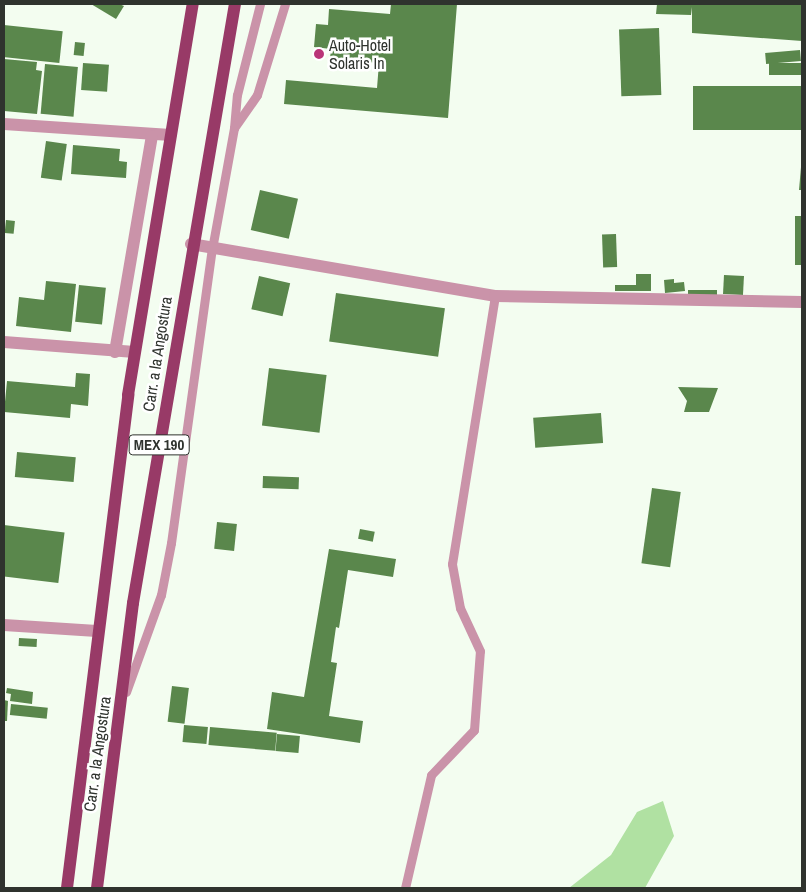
<!DOCTYPE html>
<html>
<head>
<meta charset="utf-8">
<style>
  body { margin:0 }
  #map { position:relative; width:806px; height:892px; overflow:hidden; background:#f3fdf0; font-family:"Archivo Narrow",sans-serif }
  div>[style] { position:absolute }
  .water>* { inset:0; background:#b0e1a2 }
  .building>* { inset:0; background:#5a874c; transform-origin:0 0 }
  .lane>* { height:9px; margin:-4.5px; padding:0 4.5px; transform-origin:4.5px; border-radius:4.5px; background:#ca93a9 }
  .street>* { height:12px; margin:-6px; padding:0 6px; transform-origin:6px; border-radius:6px; background:#ca93a9 }
  .primary>* { height:12px; margin:-6px; padding:0 6px; transform-origin:6px; border-radius:6px; background:#983a67 }
  .dots>* { width:14px; height:14px; translate:-50% -50%; box-sizing:border-box; border:2px solid #fff; border-radius:50% }
  span { translate:-50% -50%; white-space:nowrap; text-align:center; line-height:1.15; -webkit-text-stroke:5px #fff; paint-order:stroke }
  .shield-label span { padding:1px 4px; background:#fff; border:1px solid; border-radius:4px; -webkit-text-stroke-width:0 }
  .shield-label { font-size:15px; color:#2f332e; font-weight:700 }
  .poi-label { font-size:16px; color:#2f332e }
  .left { translate:0 -50%; text-align:left }
  .street-label { font-size:16px; color:#2f332e }
  .frame { position:absolute; inset:0; border:5px solid #2f332e; pointer-events:none }
</style>
</head>
<body>
<div id="map">
  <div class="water">
    <i style="clip-path:polygon(663px 801px,674px 836px,645px 888px,569px 888px,611px 855px,637px 812px)"></i>
  </div>
  <div class="building">
    <i style="clip-path:polygon(91px 4px,119px 4px,124px 6px,116px 19px)"></i>
    <i style="clip-path:polygon(391px 4px,457px 4px,448px 118px,284px 104px,286px 80px,377px 88px,379px 63px,330px 59px,331px 49px,314px 47px,316px 24px,328px 25px,329px 9px,390px 14px)"></i>
    <i style="clip-path:polygon(657px 4px,802px 4px,802px 41px,692px 33px,692px 7px,691px 15px,656px 14px)"></i>
    <i style="left:4px;top:25px;width:59px;height:32px;rotate:6deg"></i>
    <i style="left:659px;top:28px;width:67px;height:40px;rotate:88deg"></i>
    <i style="left:75px;top:42px;width:10px;height:13px;rotate:6deg"></i>
    <i style="left:800px;top:50px;width:11px;height:35px;rotate:85deg"></i>
    <i style="clip-path:polygon(4px 59px,37px 62px,36px 70px,42px 71px,37px 114px,4px 111px)"></i>
    <i style="left:83px;top:63px;width:26px;height:27px;rotate:4deg"></i>
    <i style="left:802px;top:63px;width:12px;height:33px;rotate:90deg"></i>
    <i style="left:45px;top:64px;width:33px;height:50px;rotate:5deg"></i>
    <i style="left:802px;top:86px;width:44px;height:109px;rotate:90deg"></i>
    <i style="left:46px;top:141px;width:21px;height:37px;rotate:8deg"></i>
    <i style="clip-path:polygon(73px 145px,120px 149px,119px 161px,127px 162px,126px 178px,71px 174px)"></i>
    <i style="clip-path:polygon(801px 167px,802px 167px,802px 190px,799px 190px)"></i>
    <i style="left:260px;top:190px;width:39px;height:41px;rotate:13deg"></i>
    <i style="left:795px;top:216px;width:7px;height:49px"></i>
    <i style="left:6px;top:220px;width:9px;height:13px;rotate:6deg"></i>
    <i style="left:616px;top:234px;width:33px;height:14px;rotate:88deg"></i>
    <i style="clip-path:polygon(636px 274px,651px 274px,651px 291px,615px 291px,615px 285px,636px 285px)"></i>
    <i style="left:724px;top:275px;width:20px;height:19px;rotate:3deg"></i>
    <i style="left:259px;top:276px;width:32px;height:34px;rotate:13deg"></i>
    <i style="clip-path:polygon(674px 279px,674px 283px,684px 282px,685px 291px,665px 293px,664px 280px)"></i>
    <i style="clip-path:polygon(46px 281px,76px 284px,71px 332px,16px 326px,19px 297px,44px 300px)"></i>
    <i style="left:79px;top:285px;width:27px;height:37px;rotate:6deg"></i>
    <i style="clip-path:polygon(688px 290px,717px 290px,717px 296px,688px 297px)"></i>
    <i style="left:336px;top:293px;width:110px;height:49px;rotate:8deg"></i>
    <i style="left:269px;top:368px;width:58px;height:58px;rotate:7deg"></i>
    <i style="clip-path:polygon(76px 373px,90px 374px,88px 406px,71px 404px,70px 418px,4px 412px,7px 381px,75px 387px)"></i>
    <i style="clip-path:polygon(678px 387px,718px 388px,709px 412px,684px 412px,687px 401px)"></i>
    <i style="left:601px;top:413px;width:30px;height:68px;rotate:86deg"></i>
    <i style="left:17px;top:452px;width:59px;height:25px;rotate:5deg"></i>
    <i style="left:263px;top:476px;width:36px;height:12px;rotate:2deg"></i>
    <i style="left:652px;top:488px;width:29px;height:76px;rotate:8deg"></i>
    <i style="left:217px;top:522px;width:20px;height:27px;rotate:6deg"></i>
    <i style="left:4px;top:525px;width:61px;height:51px;rotate:7deg"></i>
    <i style="left:360px;top:529px;width:15px;height:10px;rotate:11deg"></i>
    <i style="clip-path:polygon(329px 549px,396px 559px,393px 577px,348px 570px,339px 628px,336px 627px,331px 662px,337px 663px,329px 716px,363px 721px,360px 743px,267px 729px,272px 692px,304px 697px)"></i>
    <i style="left:19px;top:638px;width:18px;height:8px;rotate:3deg"></i>
    <i style="left:172px;top:686px;width:17px;height:36px;rotate:7deg"></i>
    <i style="clip-path:polygon(7px 688px,33px 692px,32px 704px,10px 701px,11px 694px,6px 693px)"></i>
    <i style="clip-path:polygon(4px 700px,8px 701px,7px 721px,4px 721px)"></i>
    <i style="left:11px;top:704px;width:37px;height:11px;rotate:6deg"></i>
    <i style="left:184px;top:725px;width:24px;height:17px;rotate:5deg"></i>
    <i style="left:210px;top:727px;width:67px;height:18px;rotate:5deg"></i>
    <i style="left:277px;top:734px;width:23px;height:17px;rotate:5deg"></i>
  </div>
  <div class="lane">
    <i style="left:234px;top:128px;width:33px;rotate:-85deg"></i>
    <i style="left:237px;top:95px;width:94px;rotate:-75.8deg"></i>
    <i style="left:126px;top:692px;width:103px;rotate:-70.2deg"></i>
    <i style="left:161px;top:595px;width:53px;rotate:-79.1deg"></i>
    <i style="left:171px;top:543px;width:297px;rotate:-82.1deg"></i>
    <i style="left:212px;top:249px;width:123px;rotate:-79.7deg"></i>
    <i style="left:234px;top:128px;width:40px;rotate:-55.1deg"></i>
    <i style="left:257px;top:95px;width:95px;rotate:-72.9deg"></i>
    <i style="left:405px;top:888px;width:116px;rotate:-77deg"></i>
    <i style="left:431px;top:775px;width:62px;rotate:-46.3deg"></i>
    <i style="left:474px;top:730px;width:79px;rotate:-85.7deg"></i>
    <i style="left:480px;top:651px;width:47px;rotate:-114.9deg"></i>
    <i style="left:460px;top:608px;width:45px;rotate:-100.3deg"></i>
    <i style="left:452px;top:564px;width:271px;rotate:-80.9deg"></i>
  </div>
  <div class="street">
    <i style="left:4px;top:124px;width:167px;rotate:3.8deg"></i>
    <i style="left:191px;top:244px;width:308px;rotate:9.7deg"></i>
    <i style="left:495px;top:296px;width:307px;rotate:1.1deg"></i>
    <i style="left:4px;top:342px;width:131px;rotate:4.4deg"></i>
    <i style="left:115px;top:352px;width:219px;rotate:-80.3deg"></i>
    <i style="left:4px;top:625px;width:93px;rotate:3.7deg"></i>
  </div>
  <div class="primary">
    <i style="left:67px;top:888px;width:497px;rotate:-82.9deg"></i>
    <i style="left:128px;top:395px;width:396px;rotate:-80.6deg"></i>
    <i style="left:97px;top:888px;width:287px;rotate:-82.8deg"></i>
    <i style="left:133px;top:603px;width:608px;rotate:-80.34deg"></i>
  </div>
  <div class="dots">
    <i style="left:319px;top:54px;background:#ba3579"></i>
  </div>
  <div class="shield-label">
    <span style="left:159px;top:445px">MEX 190</span>
  </div>
  <div class="poi-label">
    <span class="left" style="left:329px;top:54px">Auto-Hotel<br>Solaris In</span>
  </div>
  <div class="street-label">
    <span style="left:157px;top:354px;rotate:-81deg">Carr. a la Angostura</span>
    <span style="left:97px;top:754px;rotate:-82deg">Carr. a la Angostura</span>
  </div>
  <div class="frame"></div>
</div>
</body>
</html>
